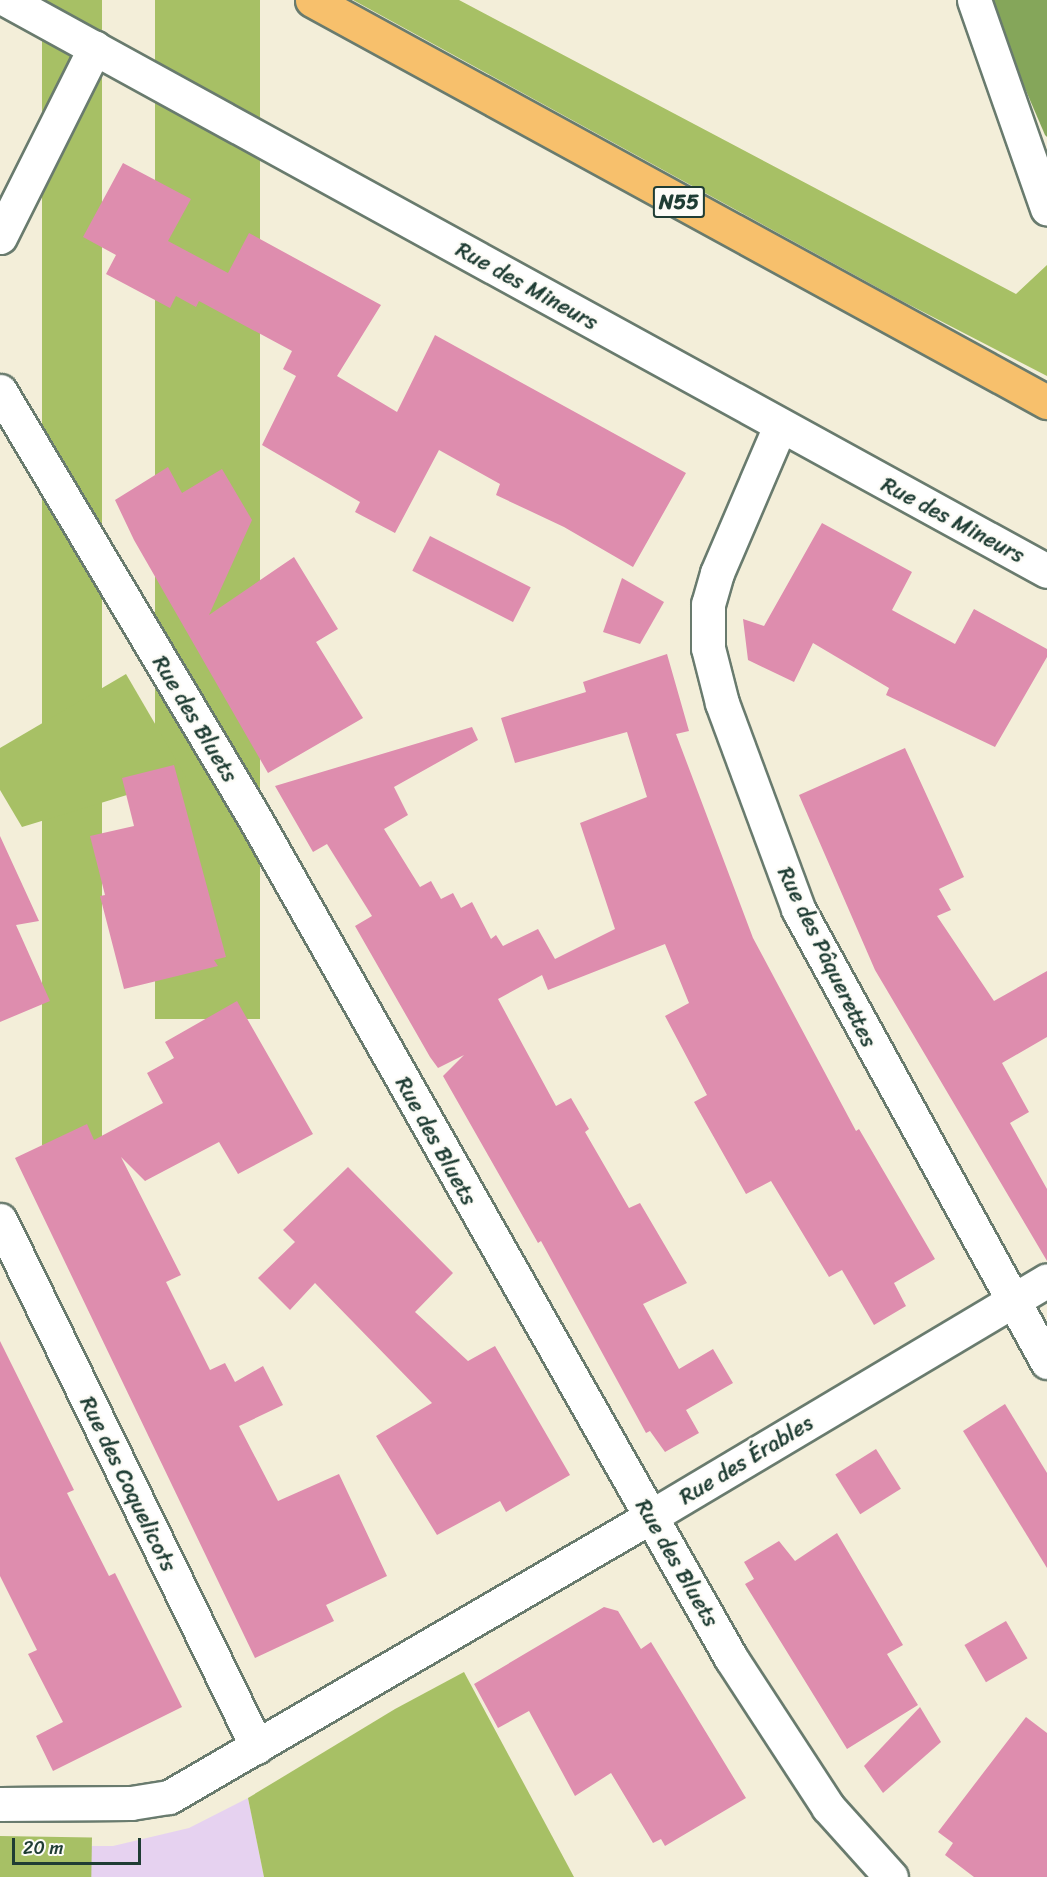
<!DOCTYPE html>
<html>
<head>
<meta charset="utf-8">
<style>
  body { margin:0 }
  #map { position:relative; width:1047px; height:1877px; overflow:hidden; background:#f3eed9; font-family:Sriracha,sans-serif }
  div>[style] { position:absolute }
  .built>* { inset:0; background:#e6d2f0 }
  .green>* { inset:0; background:#a7c065; transform-origin:0 0 }
  .forest>* { inset:0; background:#85a65a }
  .building>* { inset:0; background:#de8dae; transform-origin:0 0 }
  .roads { filter:drop-shadow(2px 0 #697b6e) drop-shadow(-2px 0 #697b6e) drop-shadow(0 2px #697b6e) drop-shadow(0 -2px #697b6e) }
  .minor>* { height:33px; margin:-16.5px; padding:0 16.5px; transform-origin:16.5px; border-radius:16.5px; background:#fff }
  .trunk>* { height:33px; margin:-16.5px; padding:0 16.5px; transform-origin:16.5px; border-radius:16.5px; background:#f7c06c }
  span { translate:-50% -50%; white-space:nowrap; text-align:center; line-height:1.15; -webkit-text-stroke:5px #fdfcf7; paint-order:stroke }
  .shield-label span { padding:2px 4px; background:#fdfcf7; border:2px solid; border-radius:4px; -webkit-text-stroke-width:0 }
  .shield-label { font-size:21px; color:#1f3d34; font-weight:700 }
  .street-label { font-size:22px; color:#1f3d34 }
  .scale { position:absolute; left:12px; top:1838px; width:129px; height:27px; box-sizing:border-box; border:3px solid #1f3d34; border-top:0; padding-left:8px; font-size:18px; line-height:21px; white-space:nowrap; color:#1f3d34; -webkit-text-stroke:4px #fdfcf7; paint-order:stroke }
</style>
</head>
<body>
<div id="map">
  <div class="built">
    <i style="clip-path:polygon(248px 1798px,264px 1877px,0 1877px,60px 1846px,113px 1846px,189px 1828px)"></i>
  </div>
  <div class="green">
    <i style="left:42px;top:0;width:60px;height:1145px"></i>
    <i style="left:155px;top:0;width:105px;height:1019px"></i>
    <i style="clip-path:polygon(353px 0,459px 0,1016px 294px,1047px 265px,1047px 376px,902px 301px)"></i>
    <i style="clip-path:polygon(126px 674px,186px 777px,22px 827px,0 790px,0 748px)"></i>
    <i style="clip-path:polygon(464px 1672px,574px 1877px,264px 1877px,248px 1798px,395px 1709px)"></i>
    <i style="left:0;top:1836px;width:92px;height:41px;rotate:1deg"></i>
  </div>
  <div class="forest">
    <i style="clip-path:polygon(987px 0,1047px 0,1047px 137px,1045px 135px)"></i>
  </div>
  <div class="building">
    <i style="clip-path:polygon(123px 163px,191px 199px,168px 241px,228px 273px,249px 233px,381px 305px,337px 376px,397px 412px,435px 335px,686px 473px,633px 567px,564px 527px,496px 495px,500px 484px,439px 450px,395px 533px,355px 512px,360px 502px,262px 445px,296px 376px,283px 369px,292px 351px,199px 301px,196px 307px,176px 296px,170px 308px,106px 274px,116px 255px,83px 237px)"></i>
    <i style="clip-path:polygon(168px 467px,182px 493px,222px 469px,252px 520px,209px 615px,294px 557px,338px 629px,316px 642px,363px 718px,268px 773px,134px 540px,115px 500px)"></i>
    <i style="clip-path:polygon(822px 523px,912px 572px,892px 610px,955px 644px,974px 609px,1047px 649px,1047px 657px,995px 747px,886px 695px,889px 688px,813px 643px,794px 682px,748px 660px,743px 619px,764px 626px)"></i>
    <i style="left:430px;top:536px;width:113px;height:39px;rotate:27deg"></i>
    <i style="clip-path:polygon(622px 578px,664px 602px,640px 644px,603px 632px)"></i>
    <i style="clip-path:polygon(667px 654px,689px 731px,676px 734px,753px 938px,856px 1131px,859px 1129px,935px 1259px,894px 1283px,906px 1306px,874px 1325px,842px 1270px,829px 1277px,771px 1181px,746px 1194px,694px 1102px,707px 1095px,665px 1016px,689px 1003px,665px 944px,548px 990px,542px 975px,498px 999px,556px 1106px,571px 1098px,589px 1129px,585px 1132px,629px 1208px,640px 1203px,687px 1283px,643px 1304px,679px 1369px,713px 1349px,733px 1383px,686px 1410px,699px 1433px,665px 1452px,650px 1431px,646px 1433px,541px 1241px,538px 1243px,443px 1076px,464px 1055px,438px 1068px,430px 1057px,355px 926px,372px 916px,327px 844px,313px 852px,275px 786px,472px 727px,478px 740px,394px 787px,408px 815px,384px 829px,420px 887px,431px 881px,441px 899px,453px 893px,461px 908px,472px 902px,491px 939px,496px 935px,503px 946px,538px 929px,555px 959px,615px 929px,580px 823px,647px 797px,627px 732px,515px 763px,501px 718px,586px 692px,583px 682px)"></i>
    <i style="clip-path:polygon(905px 748px,964px 877px,939px 889px,951px 910px,937px 916px,994px 1001px,1047px 971px,1047px 1037px,1002px 1063px,1029px 1112px,1010px 1123px,1047px 1189px,1047px 1261px,875px 970px,799px 795px)"></i>
    <i style="clip-path:polygon(174px 765px,226px 957px,214px 960px,218px 966px,124px 989px,100px 896px,105px 895px,90px 836px,134px 826px,122px 778px)"></i>
    <i style="clip-path:polygon(0 836px,39px 921px,16px 925px,50px 1001px,0 1022px)"></i>
    <i style="clip-path:polygon(237px 1001px,313px 1134px,238px 1174px,219px 1142px,145px 1181px,121px 1157px,181px 1275px,166px 1282px,210px 1370px,225px 1363px,235px 1382px,263px 1366px,283px 1405px,239px 1426px,278px 1501px,339px 1474px,387px 1576px,326px 1605px,334px 1621px,255px 1658px,15px 1158px,87px 1124px,94px 1140px,163px 1103px,147px 1073px,174px 1058px,165px 1042px)"></i>
    <i style="clip-path:polygon(348px 1167px,453px 1273px,415px 1312px,468px 1361px,495px 1346px,570px 1475px,506px 1512px,500px 1501px,437px 1535px,376px 1436px,432px 1403px,315px 1283px,290px 1310px,258px 1278px,295px 1242px,283px 1230px)"></i>
    <i style="clip-path:polygon(0 1341px,74px 1490px,67px 1493px,109px 1576px,115px 1573px,182px 1707px,53px 1771px,36px 1736px,63px 1722px,28px 1654px,37px 1650px,0 1576px)"></i>
    <i style="clip-path:polygon(1005px 1404px,1047px 1473px,1047px 1568px,963px 1431px)"></i>
    <i style="left:876px;top:1449px;width:47px;height:48px;rotate:58deg"></i>
    <i style="clip-path:polygon(837px 1533px,903px 1645px,887px 1654px,918px 1705px,847px 1749px,745px 1584px,754px 1579px,744px 1562px,779px 1541px,795px 1561px)"></i>
    <i style="clip-path:polygon(604px 1607px,618px 1611px,641px 1649px,651px 1642px,746px 1798px,665px 1846px,661px 1839px,653px 1843px,611px 1773px,575px 1796px,529px 1711px,498px 1728px,474px 1684px)"></i>
    <i style="left:1006px;top:1621px;width:43px;height:48px;rotate:60deg"></i>
    <i style="clip-path:polygon(920px 1707px,941px 1742px,883px 1793px,864px 1766px)"></i>
    <i style="clip-path:polygon(1026px 1717px,1047px 1733px,1047px 1877px,974px 1877px,945px 1855px,953px 1843px,938px 1832px)"></i>
  </div>
  <div class="roads">
    <div class="minor">
      <i style="left:7px;top:0;width:1186px;rotate:28.77deg"></i>
      <i style="left:974px;top:0;width:221px;rotate:70.7deg"></i>
      <i style="left:0;top:237px;width:212px;rotate:-63.4deg"></i>
      <i style="left:0;top:391px;width:496px;rotate:59.2deg"></i>
      <i style="left:254px;top:817px;width:967px;rotate:60.44deg"></i>
      <i style="left:731px;top:1658px;width:178px;rotate:56.9deg"></i>
      <i style="left:828px;top:1807px;width:94px;rotate:48deg"></i>
      <i style="left:780px;top:426px;width:160px;rotate:113.2deg"></i>
      <i style="left:717px;top:573px;width:32px;rotate:106deg"></i>
      <i style="left:708px;top:604px;width:44px;rotate:90deg"></i>
      <i style="left:708px;top:648px;width:57px;rotate:75.7deg"></i>
      <i style="left:722px;top:703px;width:220px;rotate:69.7deg"></i>
      <i style="left:798px;top:909px;width:517px;rotate:61.2deg"></i>
      <i style="left:0;top:1220px;width:586px;rotate:64deg"></i>
      <i style="left:0;top:1804px;width:131px;rotate:-0.4deg"></i>
      <i style="left:131px;top:1803px;width:38px;rotate:-9deg"></i>
      <i style="left:169px;top:1797px;width:557px;rotate:-30.2deg"></i>
      <i style="left:650px;top:1517px;width:462px;rotate:-30.8deg"></i>
    </div>
    <div class="trunk">
      <i style="left:312px;top:0;width:838px;rotate:28.68deg"></i>
    </div>
  </div>
  <div class="shield-label">
    <span style="left:679px;top:202px">N55</span>
  </div>
  <div class="street-label">
    <span style="left:527px;top:286px;rotate:29deg">Rue des Mineurs</span>
    <span style="left:953px;top:520px;rotate:28deg">Rue des Mineurs</span>
    <span style="left:195px;top:719px;rotate:59deg">Rue des Bluets</span>
    <span style="left:827px;top:957px;rotate:64deg">Rue des Pâquerettes</span>
    <span style="left:436px;top:1141px;rotate:61deg">Rue des Bluets</span>
    <span style="left:746px;top:1460px;rotate:-31deg">Rue des Érables</span>
    <span style="left:128px;top:1484px;rotate:64deg">Rue des Coquelicots</span>
    <span style="left:677px;top:1563px;rotate:60deg">Rue des Bluets</span>
  </div>
  <div class="scale">20 m</div>
</div>
</body>
</html>
